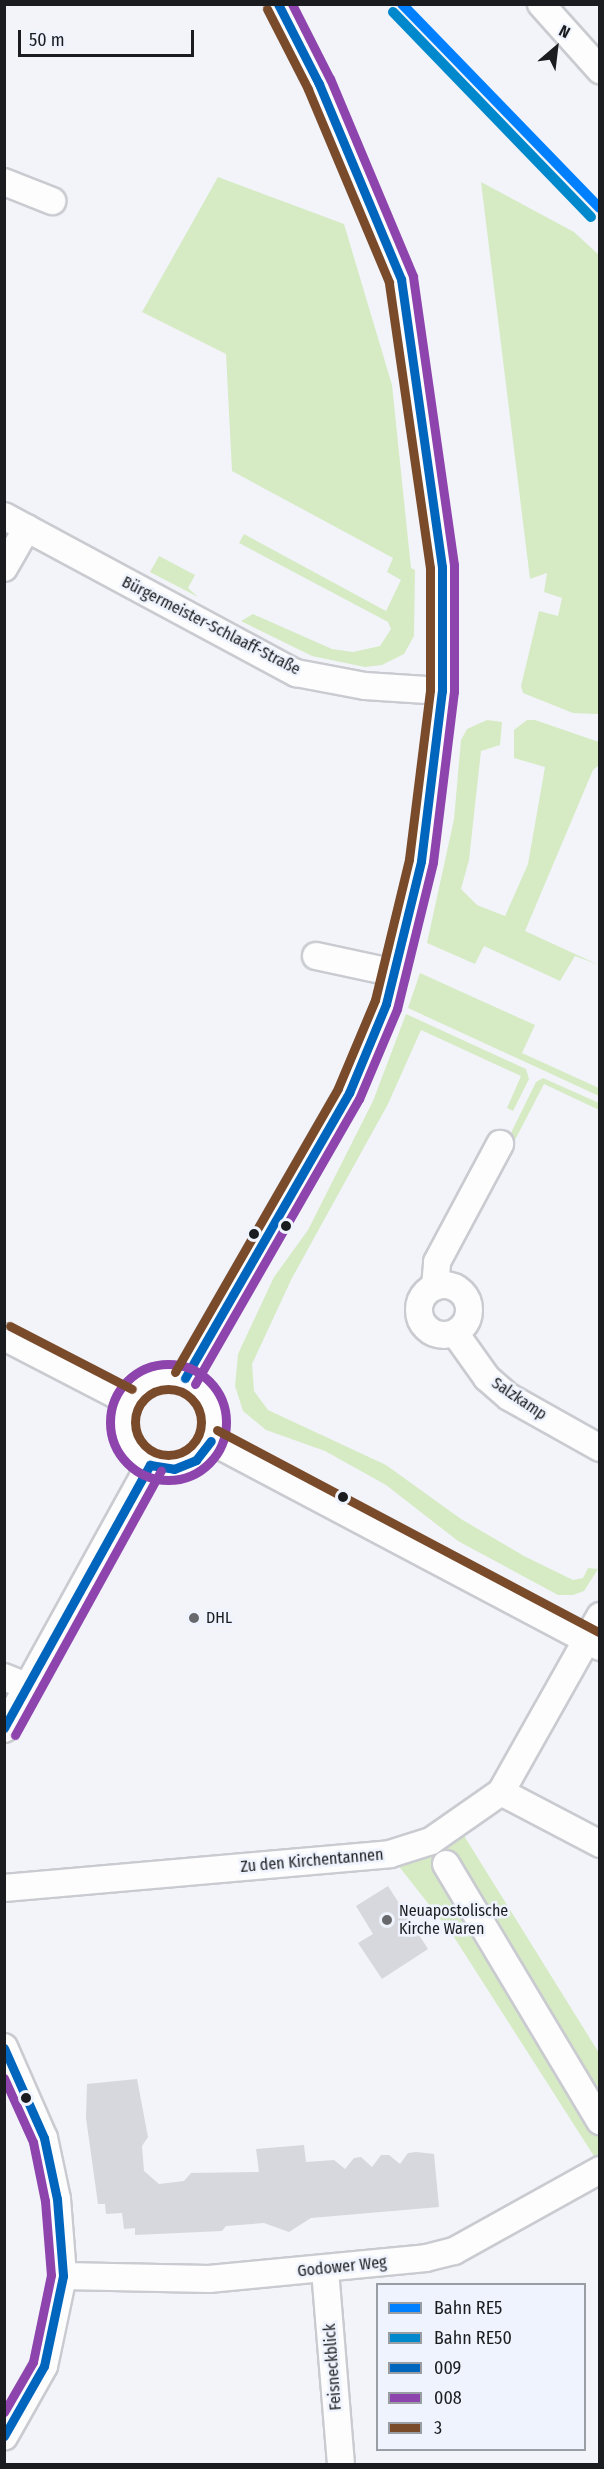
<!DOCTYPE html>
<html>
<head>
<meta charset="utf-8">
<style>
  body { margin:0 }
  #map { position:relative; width:604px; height:2469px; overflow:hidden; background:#f2f4fa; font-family:"Fira Sans Condensed",sans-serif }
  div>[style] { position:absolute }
  .green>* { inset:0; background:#d6ebc4 }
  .building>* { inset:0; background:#d7d8dd }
  .roads { filter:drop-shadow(2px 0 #c9cbd0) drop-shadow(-2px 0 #c9cbd0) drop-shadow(0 2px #c9cbd0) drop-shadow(0 -2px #c9cbd0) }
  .minor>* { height:26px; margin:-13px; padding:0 13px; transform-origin:13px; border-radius:13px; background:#fdfdfe }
  .minor>.ring { margin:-13px; padding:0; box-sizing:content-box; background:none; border:26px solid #fdfdfe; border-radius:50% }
  .bus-1>* { height:9px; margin:-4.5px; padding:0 4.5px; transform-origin:4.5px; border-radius:4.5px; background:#0065bd }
  .bus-2>* { height:9px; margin:-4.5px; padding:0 4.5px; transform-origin:4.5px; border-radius:4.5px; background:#8e44ad }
  .bus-2>.ring { margin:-4.5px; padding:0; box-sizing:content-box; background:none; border:9px solid #8e44ad; border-radius:50% }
  .bus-3>* { height:9px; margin:-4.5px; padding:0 4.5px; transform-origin:4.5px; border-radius:4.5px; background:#7a4b2a }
  .bus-3>.ring { margin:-4.5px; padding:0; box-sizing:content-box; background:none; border:9px solid #7a4b2a; border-radius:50% }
  .rail-1>* { height:10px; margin:-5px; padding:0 5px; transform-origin:5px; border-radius:5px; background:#0080ff }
  .rail-2>* { height:10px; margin:-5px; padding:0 5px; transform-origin:5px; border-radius:5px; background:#08c }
  .dots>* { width:16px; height:16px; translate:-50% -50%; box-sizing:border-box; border:3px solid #eef3fd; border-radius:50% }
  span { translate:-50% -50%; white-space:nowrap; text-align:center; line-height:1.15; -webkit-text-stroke:5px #eef3fd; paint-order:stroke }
  .street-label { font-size:16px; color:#1a1c1f }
  .poi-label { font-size:16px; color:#1a1c1f }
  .left { translate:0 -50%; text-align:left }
  .frame { position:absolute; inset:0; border:6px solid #1a1c1f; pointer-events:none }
  .legend { position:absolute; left:376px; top:2283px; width:210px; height:168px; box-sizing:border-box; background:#eef3fd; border:2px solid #999da4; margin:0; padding:8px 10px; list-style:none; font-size:18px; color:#1a1c1f }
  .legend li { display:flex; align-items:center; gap:12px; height:30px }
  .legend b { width:30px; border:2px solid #999da4 }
  .north { position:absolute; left:526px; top:18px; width:60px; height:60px; -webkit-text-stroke:4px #eef3fd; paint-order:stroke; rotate:28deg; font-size:16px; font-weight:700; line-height:24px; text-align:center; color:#1a1c1f }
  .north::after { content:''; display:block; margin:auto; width:21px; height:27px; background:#1a1c1f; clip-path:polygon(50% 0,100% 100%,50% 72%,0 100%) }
  .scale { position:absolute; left:18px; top:30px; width:176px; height:27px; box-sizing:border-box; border:3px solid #1a1c1f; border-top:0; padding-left:8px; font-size:18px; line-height:21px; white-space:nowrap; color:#1a1c1f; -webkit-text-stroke:4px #eef3fd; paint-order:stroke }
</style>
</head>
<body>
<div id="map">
  <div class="green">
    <i style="clip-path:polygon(218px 177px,344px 224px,392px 385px,411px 568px,415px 570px,414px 636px,404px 654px,382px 665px,365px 667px,312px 656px,241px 621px,253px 614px,332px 649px,353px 652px,380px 646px,391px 629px,388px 622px,239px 543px,244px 534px,386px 611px,401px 580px,387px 572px,393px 558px,232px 471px,226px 354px,142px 312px)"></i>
    <i style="clip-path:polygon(481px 182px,574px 232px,599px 255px,598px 714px,573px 713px,523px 693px,521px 686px,539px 611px,558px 616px,562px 598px,544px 592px,547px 573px,530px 579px)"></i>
    <i style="clip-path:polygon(159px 556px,195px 575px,188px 588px,198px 597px,150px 572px)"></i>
    <i style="clip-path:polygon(487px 720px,502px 722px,500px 745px,481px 751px,469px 860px,461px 889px,477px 905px,505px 916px,528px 864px,545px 767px,514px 758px,514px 730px,527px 720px,535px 720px,599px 742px,599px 765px,593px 770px,525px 931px,599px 965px,575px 956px,560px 981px,484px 946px,475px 964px,427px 943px,454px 819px,461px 740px,467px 729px)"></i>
    <i style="clip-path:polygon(420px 973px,535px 1025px,522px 1053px,599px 1088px,599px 1096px,408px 1008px)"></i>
    <i style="clip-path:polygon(406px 1014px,526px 1069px,529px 1079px,513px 1111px,507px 1108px,521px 1076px,421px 1030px,388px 1104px,292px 1278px,252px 1364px,254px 1391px,268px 1410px,386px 1465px,461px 1519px,524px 1556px,573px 1580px,583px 1578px,588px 1568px,598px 1569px,584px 1591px,573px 1595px,558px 1595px,458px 1541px,386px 1485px,325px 1451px,266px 1430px,243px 1411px,235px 1386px,238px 1354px,274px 1277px,308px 1230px,373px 1101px)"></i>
    <i style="clip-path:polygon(543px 1078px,599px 1103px,599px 1110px,544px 1084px,473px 1221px,508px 1139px,536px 1082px)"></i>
    <i style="clip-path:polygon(458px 1826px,599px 2053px,599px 2164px,452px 1934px,390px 1855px)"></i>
  </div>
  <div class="building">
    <i style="clip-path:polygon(388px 1886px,428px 1949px,382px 1979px,358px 1943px,373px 1934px,356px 1906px)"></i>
    <i style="clip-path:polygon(137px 2079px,148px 2137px,142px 2146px,144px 2171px,159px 2184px,184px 2181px,191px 2173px,259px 2172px,256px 2149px,304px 2145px,306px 2162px,334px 2160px,345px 2169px,354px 2158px,361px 2157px,372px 2167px,381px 2155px,389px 2155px,400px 2164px,408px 2153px,416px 2152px,434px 2154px,439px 2207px,311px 2218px,289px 2232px,264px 2223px,226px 2226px,222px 2231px,135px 2235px,135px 2228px,124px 2229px,122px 2213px,106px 2214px,105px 2204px,98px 2204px,86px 2118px,87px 2084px)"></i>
  </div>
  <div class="roads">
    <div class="minor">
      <i style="left:541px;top:4px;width:89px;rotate:48.2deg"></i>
      <i style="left:4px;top:182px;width:52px;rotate:21.6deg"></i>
      <i style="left:4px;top:516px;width:332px;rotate:28.3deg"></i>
      <i style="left:296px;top:673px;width:70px;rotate:10.7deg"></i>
      <i style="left:365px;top:686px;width:77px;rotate:3.7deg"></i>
      <i style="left:4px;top:568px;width:46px;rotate:-60.1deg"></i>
      <i style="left:316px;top:956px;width:81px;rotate:12.1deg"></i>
      <i class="ring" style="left:419px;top:1285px;width:24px;height:24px"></i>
      <i style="left:435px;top:1287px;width:25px;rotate:-85deg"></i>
      <i style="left:437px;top:1262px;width:134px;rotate:-61.9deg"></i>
      <i style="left:455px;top:1333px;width:55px;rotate:54.6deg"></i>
      <i style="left:487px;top:1378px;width:29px;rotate:41deg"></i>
      <i style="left:509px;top:1397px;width:104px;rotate:29.3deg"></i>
      <i style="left:4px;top:1337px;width:137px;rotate:27.3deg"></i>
      <i class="ring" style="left:122px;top:1376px;width:66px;height:66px"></i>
      <i style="left:185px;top:1378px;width:329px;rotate:-60.1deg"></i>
      <i style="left:349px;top:1093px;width:96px;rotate:-67.4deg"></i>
      <i style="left:386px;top:1004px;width:147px;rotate:-76.2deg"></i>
      <i style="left:421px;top:861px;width:171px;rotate:-83deg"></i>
      <i style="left:442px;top:691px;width:124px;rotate:-90deg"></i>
      <i style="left:442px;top:567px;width:291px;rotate:-98.1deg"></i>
      <i style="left:401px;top:279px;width:212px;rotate:-112.8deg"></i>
      <i style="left:319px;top:84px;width:90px;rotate:-117.1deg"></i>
      <i style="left:211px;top:1441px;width:440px;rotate:27.9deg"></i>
      <i style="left:4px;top:1677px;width:24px;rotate:22deg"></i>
      <i style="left:4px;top:1729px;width:302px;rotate:-61.1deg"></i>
      <i style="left:501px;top:1792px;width:112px;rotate:27.7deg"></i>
      <i style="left:446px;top:1864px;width:300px;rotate:59.1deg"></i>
      <i style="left:4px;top:1888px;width:387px;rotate:-5deg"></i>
      <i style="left:390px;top:1854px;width:43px;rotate:-17.6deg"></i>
      <i style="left:431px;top:1841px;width:85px;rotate:-35deg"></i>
      <i style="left:501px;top:1792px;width:202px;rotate:-60.6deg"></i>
      <i style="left:4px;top:2047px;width:99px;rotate:66.3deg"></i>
      <i style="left:44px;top:2138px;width:62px;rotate:78deg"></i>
      <i style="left:57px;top:2199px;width:77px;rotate:85.5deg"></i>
      <i style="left:63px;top:2276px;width:92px;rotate:101.9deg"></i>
      <i style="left:44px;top:2366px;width:81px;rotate:119.4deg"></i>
      <i style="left:325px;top:2270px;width:195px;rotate:85.3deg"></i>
      <i style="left:63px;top:2276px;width:146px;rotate:1.2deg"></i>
      <i style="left:209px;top:2279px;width:218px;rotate:-5.5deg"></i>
      <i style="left:426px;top:2258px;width:29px;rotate:-14deg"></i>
      <i style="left:454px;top:2251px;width:167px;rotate:-29deg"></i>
    </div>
  </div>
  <div class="bus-1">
    <i style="left:185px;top:1378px;width:329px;rotate:-60.1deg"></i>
    <i style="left:349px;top:1093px;width:96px;rotate:-67.4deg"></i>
    <i style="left:386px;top:1004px;width:147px;rotate:-76.2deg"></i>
    <i style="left:421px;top:861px;width:171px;rotate:-83deg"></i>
    <i style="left:442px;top:691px;width:124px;rotate:-90deg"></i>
    <i style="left:442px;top:567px;width:291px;rotate:-98.1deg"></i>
    <i style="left:401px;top:279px;width:212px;rotate:-112.8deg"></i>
    <i style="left:319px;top:84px;width:90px;rotate:-117.1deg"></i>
    <i style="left:150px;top:1465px;width:24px;rotate:9deg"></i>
    <i style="left:174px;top:1469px;width:24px;rotate:-22deg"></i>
    <i style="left:196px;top:1460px;width:24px;rotate:-52deg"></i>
    <i style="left:4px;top:1728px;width:301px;rotate:-61deg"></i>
    <i style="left:4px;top:2048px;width:98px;rotate:66deg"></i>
    <i style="left:44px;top:2138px;width:62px;rotate:78deg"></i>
    <i style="left:57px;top:2199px;width:77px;rotate:85.5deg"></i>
    <i style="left:63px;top:2276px;width:92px;rotate:101.9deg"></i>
    <i style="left:44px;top:2366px;width:81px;rotate:119.7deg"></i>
  </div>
  <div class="bus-2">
    <i class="ring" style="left:110px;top:1364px;width:107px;height:107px"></i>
    <i style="left:195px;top:1384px;width:329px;rotate:-60.1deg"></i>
    <i style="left:359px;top:1099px;width:98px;rotate:-67.1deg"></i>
    <i style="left:397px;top:1009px;width:151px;rotate:-76.2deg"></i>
    <i style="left:433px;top:862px;width:171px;rotate:-83deg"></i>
    <i style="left:454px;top:692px;width:127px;rotate:-90deg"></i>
    <i style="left:454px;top:565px;width:292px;rotate:-98.1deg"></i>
    <i style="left:413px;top:276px;width:214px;rotate:-112.8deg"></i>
    <i style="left:330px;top:79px;width:84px;rotate:-116.9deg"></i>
    <i style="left:15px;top:1735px;width:302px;rotate:-61.1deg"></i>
    <i style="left:4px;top:2078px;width:70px;rotate:65.6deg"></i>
    <i style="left:33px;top:2142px;width:60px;rotate:78.5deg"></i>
    <i style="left:45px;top:2201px;width:74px;rotate:85.4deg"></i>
    <i style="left:51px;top:2275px;width:89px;rotate:101.7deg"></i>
    <i style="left:33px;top:2362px;width:58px;rotate:120.1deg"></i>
  </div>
  <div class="bus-3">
    <i style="left:10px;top:1326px;width:137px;rotate:27.3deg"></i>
    <i style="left:175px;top:1372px;width:327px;rotate:-60.1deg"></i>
    <i style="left:338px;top:1088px;width:95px;rotate:-67.2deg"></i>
    <i style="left:375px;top:1000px;width:145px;rotate:-76.4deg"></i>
    <i style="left:409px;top:859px;width:170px;rotate:-82.9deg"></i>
    <i style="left:430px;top:690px;width:122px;rotate:-90deg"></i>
    <i style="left:430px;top:568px;width:289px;rotate:-98.2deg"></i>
    <i style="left:389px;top:282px;width:209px;rotate:-112.8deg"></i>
    <i style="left:308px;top:89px;width:90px;rotate:-117.1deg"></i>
    <i class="ring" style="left:135px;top:1389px;width:57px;height:57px"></i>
    <i style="left:217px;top:1430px;width:433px;rotate:27.9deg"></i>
  </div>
  <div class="rail-1">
    <i style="left:402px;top:4px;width:284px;rotate:45.9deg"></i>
  </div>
  <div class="rail-2">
    <i style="left:393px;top:12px;width:285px;rotate:46deg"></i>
  </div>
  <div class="dots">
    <i style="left:286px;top:1226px;background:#1a1c1f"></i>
    <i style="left:254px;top:1234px;background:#1a1c1f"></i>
    <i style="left:343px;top:1497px;background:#1a1c1f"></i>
    <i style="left:194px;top:1618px;background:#66686c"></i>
    <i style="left:387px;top:1920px;background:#66686c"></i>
    <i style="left:26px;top:2098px;background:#1a1c1f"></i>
  </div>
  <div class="street-label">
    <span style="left:211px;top:626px;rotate:27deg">Bürgermeister-Schlaaff-Straße</span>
    <span style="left:519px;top:1399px;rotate:34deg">Salzkamp</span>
    <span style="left:312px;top:1861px;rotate:-5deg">Zu den Kirchentannen</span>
    <span style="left:342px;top:2267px;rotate:-6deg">Godower Weg</span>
    <span style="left:333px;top:2367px;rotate:-94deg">Feisneckblick</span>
  </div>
  <div class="poi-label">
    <span class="left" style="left:206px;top:1618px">DHL</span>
    <span class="left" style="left:399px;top:1920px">Neuapostolische<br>Kirche Waren</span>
  </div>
  <div class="frame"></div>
  <ul class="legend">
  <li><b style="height:8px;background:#0080ff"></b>Bahn RE5</li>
  <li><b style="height:8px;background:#08c"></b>Bahn RE50</li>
  <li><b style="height:8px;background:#0065bd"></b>009</li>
  <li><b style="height:8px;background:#8e44ad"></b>008</li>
  <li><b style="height:8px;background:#7a4b2a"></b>3</li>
  </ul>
  <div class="north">N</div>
  <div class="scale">50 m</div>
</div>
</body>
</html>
